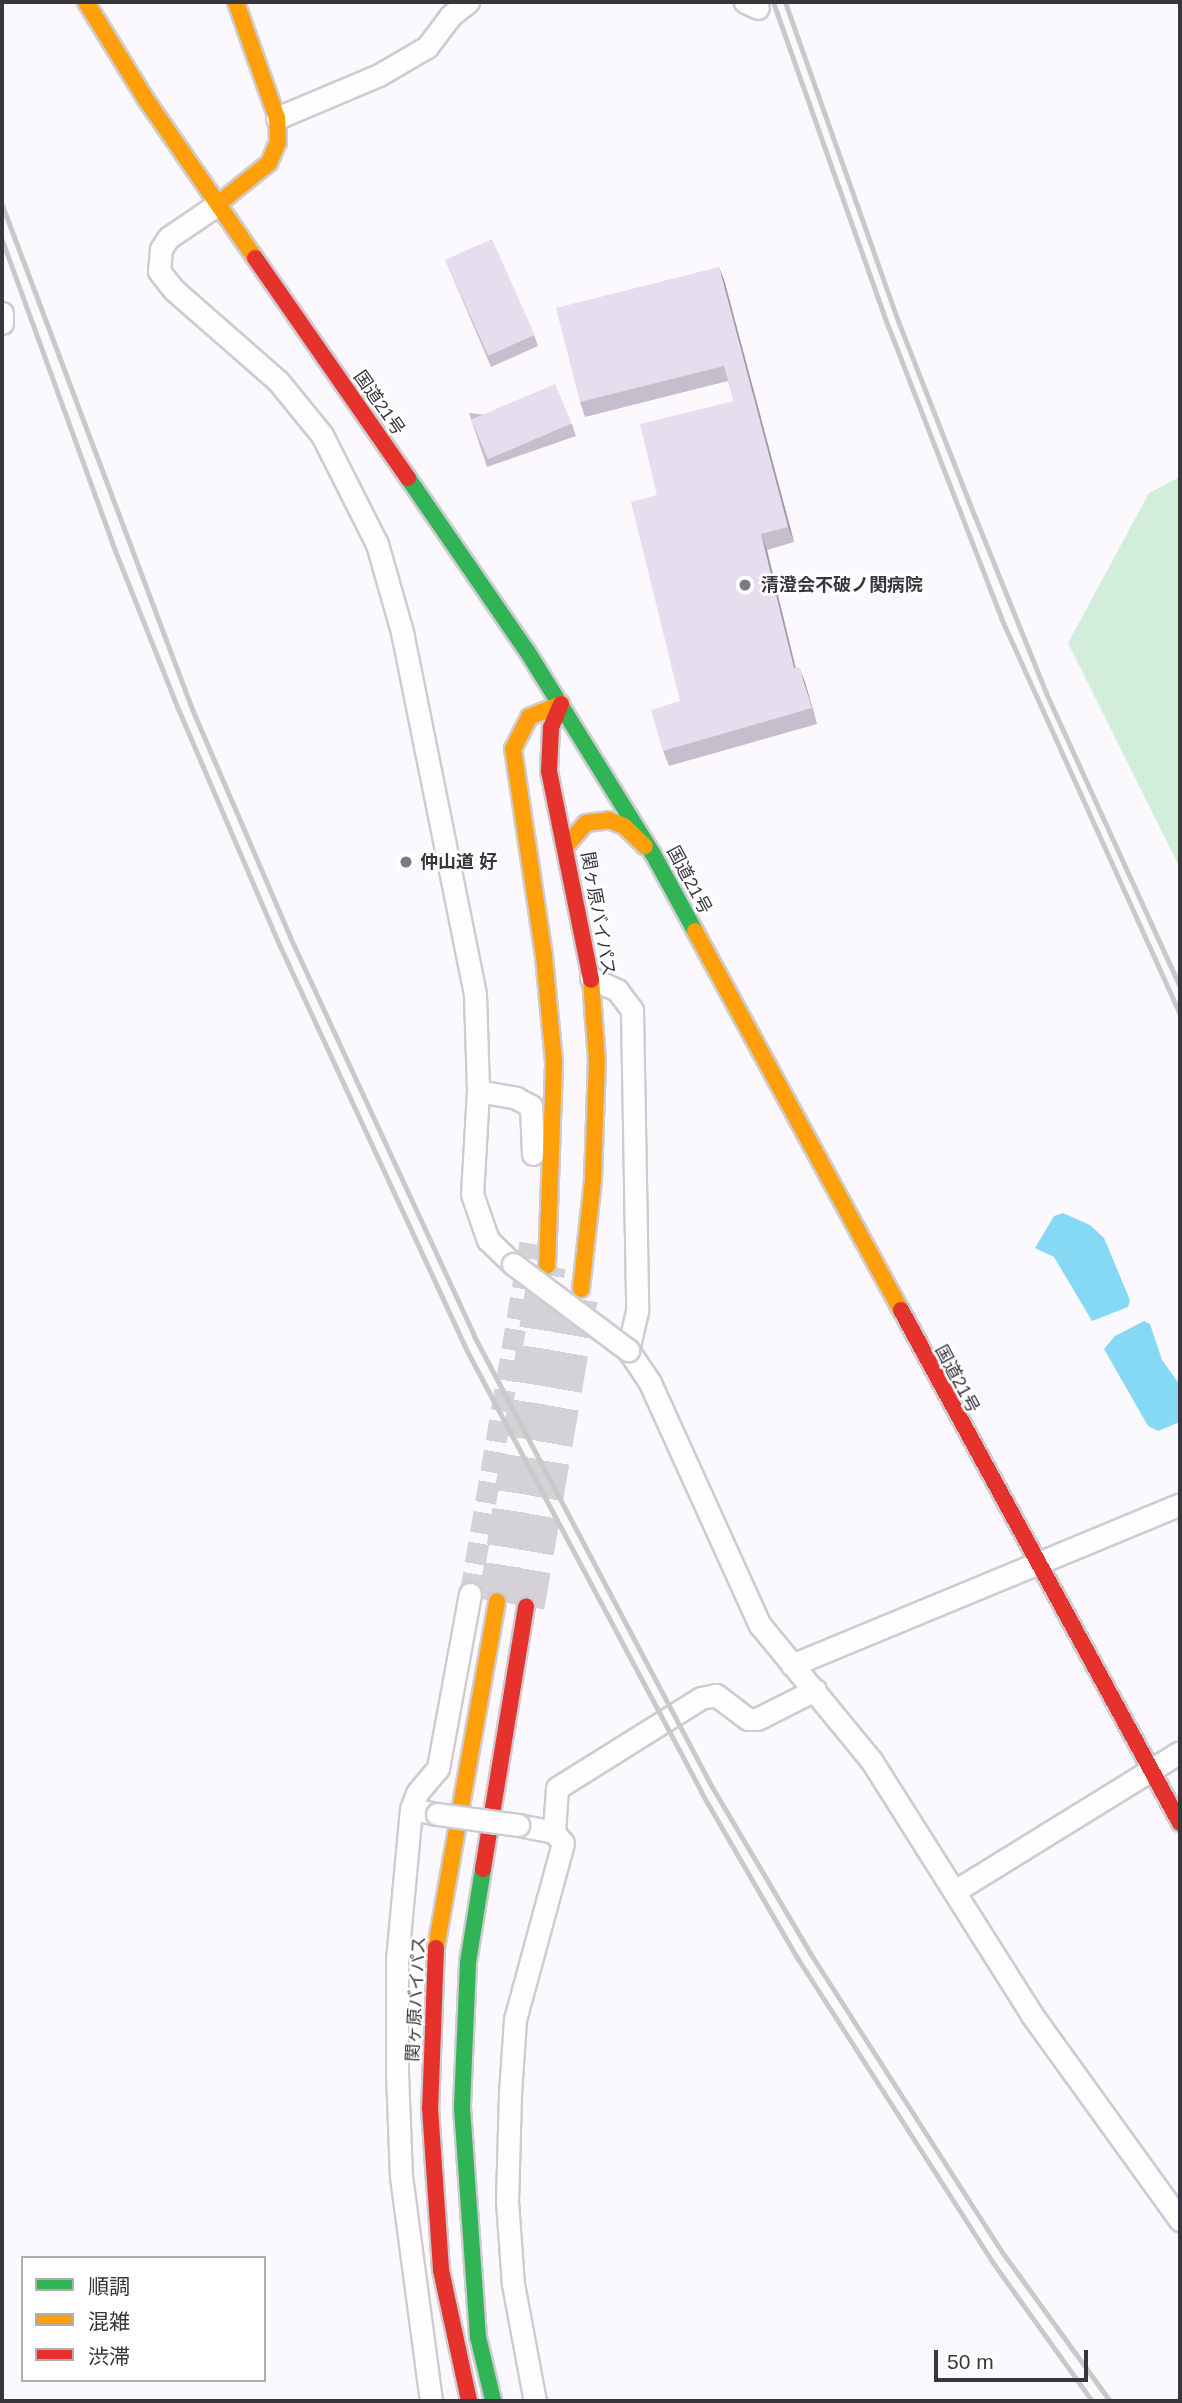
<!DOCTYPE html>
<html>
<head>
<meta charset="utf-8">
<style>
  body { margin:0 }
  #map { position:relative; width:1182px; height:2403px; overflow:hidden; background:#fbf9fd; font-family:Arial,"Noto Sans JP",sans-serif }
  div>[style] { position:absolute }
  .green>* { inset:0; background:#d2eeda }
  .water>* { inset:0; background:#86d9f5 }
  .street-tunnel>* { height:21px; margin-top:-10.5px; transform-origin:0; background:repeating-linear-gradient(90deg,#d4d2d7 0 21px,transparent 0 31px) }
  .highway-tunnel>* { height:37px; margin-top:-18.5px; transform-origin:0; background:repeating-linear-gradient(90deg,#d4d2d7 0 37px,transparent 0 55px) }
  .roads { filter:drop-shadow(2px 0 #ceccd1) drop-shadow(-2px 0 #ceccd1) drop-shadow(0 2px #ceccd1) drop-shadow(0 -2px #ceccd1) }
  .street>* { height:21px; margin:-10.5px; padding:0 10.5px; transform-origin:10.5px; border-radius:10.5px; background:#fefeff }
  .fast>* { height:16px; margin:-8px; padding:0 8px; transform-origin:8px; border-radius:8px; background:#30b455 }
  .slow>* { height:16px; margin:-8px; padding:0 8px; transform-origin:8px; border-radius:8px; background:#ff9f0a }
  .jam>* { height:16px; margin:-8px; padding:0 8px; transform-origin:8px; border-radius:8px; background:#e5322d }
  .rail>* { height:5px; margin:-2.5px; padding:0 2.5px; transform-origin:2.5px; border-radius:2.5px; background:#cac9ca }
  .bridges { filter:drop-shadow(2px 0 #ceccd1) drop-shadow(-2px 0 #ceccd1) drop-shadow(0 2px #ceccd1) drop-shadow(0 -2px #ceccd1) }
  .street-bridge>* { height:21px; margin:-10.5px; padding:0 10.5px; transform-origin:10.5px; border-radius:10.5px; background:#fefeff }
  .wall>* { inset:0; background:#c6becd }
  .shaded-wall>* { inset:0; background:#a19ba7 }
  .building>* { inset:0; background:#e6ddee; transform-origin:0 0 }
  .dots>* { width:19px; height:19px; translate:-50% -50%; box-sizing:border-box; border:4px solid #fff; border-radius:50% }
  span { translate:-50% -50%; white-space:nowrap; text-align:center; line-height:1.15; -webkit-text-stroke:5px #fff; paint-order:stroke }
  .street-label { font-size:18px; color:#39353d }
  .poi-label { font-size:18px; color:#39353d; font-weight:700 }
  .left { translate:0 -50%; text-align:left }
  .frame { position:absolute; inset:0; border:4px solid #39353d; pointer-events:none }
  .legend { position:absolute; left:21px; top:2256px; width:245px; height:126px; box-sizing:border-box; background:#fff; border:2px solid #b0aeb1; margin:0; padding:9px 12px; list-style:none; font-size:21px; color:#39353d }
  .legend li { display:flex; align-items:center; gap:14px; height:35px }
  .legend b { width:35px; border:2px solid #b0aeb1 }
  .scale { position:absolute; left:934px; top:2350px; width:154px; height:32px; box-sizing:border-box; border:4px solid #39353d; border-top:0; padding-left:9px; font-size:21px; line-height:24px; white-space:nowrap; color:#39353d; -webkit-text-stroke:5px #fff; paint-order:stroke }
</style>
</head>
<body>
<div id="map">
  <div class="green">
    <i style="clip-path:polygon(1180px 477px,1180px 868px,1068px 643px,1149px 493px)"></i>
  </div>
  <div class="water">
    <i style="clip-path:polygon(1063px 1213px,1090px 1225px,1104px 1238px,1130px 1300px,1128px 1307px,1092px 1321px,1054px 1257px,1035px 1248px,1054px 1216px)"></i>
    <i style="clip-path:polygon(1144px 1321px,1150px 1324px,1162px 1360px,1180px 1385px,1180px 1422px,1158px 1431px,1148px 1426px,1104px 1349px,1115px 1336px)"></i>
  </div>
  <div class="street-tunnel">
    <i style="left:470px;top:1594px;width:356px;rotate:-80.3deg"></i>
  </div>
  <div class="highway-tunnel">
    <i style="left:497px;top:1601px;width:339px;rotate:-81.5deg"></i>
    <i style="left:526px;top:1606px;width:322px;rotate:-80.2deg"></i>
  </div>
  <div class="roads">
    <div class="street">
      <i style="left:745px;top:2px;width:14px;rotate:25deg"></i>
      <i style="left:277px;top:118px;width:111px;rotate:-22.9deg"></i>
      <i style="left:379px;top:75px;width:56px;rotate:-30.3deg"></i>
      <i style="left:427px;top:47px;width:39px;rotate:-53deg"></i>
      <i style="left:450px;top:16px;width:23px;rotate:-38deg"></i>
      <i style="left:218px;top:204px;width:60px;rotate:145.8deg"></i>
      <i style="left:168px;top:238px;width:13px;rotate:122deg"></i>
      <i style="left:161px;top:249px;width:22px;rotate:95deg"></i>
      <i style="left:159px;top:271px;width:24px;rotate:52deg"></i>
      <i style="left:174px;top:290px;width:138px;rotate:41.2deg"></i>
      <i style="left:278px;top:381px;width:70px;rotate:50.8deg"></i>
      <i style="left:322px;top:435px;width:122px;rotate:63.2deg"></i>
      <i style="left:377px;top:544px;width:91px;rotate:74.1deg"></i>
      <i style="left:402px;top:632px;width:370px;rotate:78.6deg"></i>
      <i style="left:475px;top:995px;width:96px;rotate:88.2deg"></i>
      <i style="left:478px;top:1091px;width:103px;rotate:93.3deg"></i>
      <i style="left:472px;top:1194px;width:49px;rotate:70.8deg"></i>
      <i style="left:488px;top:1240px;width:35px;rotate:44deg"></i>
      <i style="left:2px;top:313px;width:10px;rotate:90deg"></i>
      <i style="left:591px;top:978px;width:29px;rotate:25deg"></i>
      <i style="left:617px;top:990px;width:25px;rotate:53deg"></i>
      <i style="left:632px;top:1010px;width:301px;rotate:89deg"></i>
      <i style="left:637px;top:1311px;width:40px;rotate:103deg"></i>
      <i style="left:628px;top:1350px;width:40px;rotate:56deg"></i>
      <i style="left:650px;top:1383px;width:266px;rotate:65.6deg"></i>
      <i style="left:760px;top:1625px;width:175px;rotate:50.6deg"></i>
      <i style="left:871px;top:1760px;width:302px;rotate:57.7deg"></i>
      <i style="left:1032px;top:2015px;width:253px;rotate:54.2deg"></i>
      <i style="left:478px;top:1091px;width:39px;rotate:10deg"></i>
      <i style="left:516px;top:1098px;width:17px;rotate:28deg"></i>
      <i style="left:531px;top:1106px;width:48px;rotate:87.6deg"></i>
      <i style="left:792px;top:1665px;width:420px;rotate:-22.5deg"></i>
      <i style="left:411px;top:1809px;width:151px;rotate:95.3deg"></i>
      <i style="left:397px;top:1959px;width:114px;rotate:90deg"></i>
      <i style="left:397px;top:2073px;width:103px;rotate:87.8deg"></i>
      <i style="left:401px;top:2176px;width:227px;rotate:82.4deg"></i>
      <i style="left:437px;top:1814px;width:26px;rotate:-169deg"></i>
      <i style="left:411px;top:1809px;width:17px;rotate:-69deg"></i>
      <i style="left:417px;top:1793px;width:33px;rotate:-50deg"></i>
      <i style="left:438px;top:1768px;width:177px;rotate:-79.6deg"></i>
      <i style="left:518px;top:1825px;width:37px;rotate:11deg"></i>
      <i style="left:554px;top:1832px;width:14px;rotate:51deg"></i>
      <i style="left:563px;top:1843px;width:183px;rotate:105.2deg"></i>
      <i style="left:515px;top:2020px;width:74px;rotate:93.9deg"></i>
      <i style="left:510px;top:2094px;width:107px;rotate:91.6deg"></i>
      <i style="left:507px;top:2201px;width:83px;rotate:85.9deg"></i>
      <i style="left:513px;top:2284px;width:119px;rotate:79.4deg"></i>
      <i style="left:554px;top:1832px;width:44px;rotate:-86.1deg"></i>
      <i style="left:557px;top:1788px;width:170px;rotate:-32deg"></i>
      <i style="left:701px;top:1698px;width:15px;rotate:-11deg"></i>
      <i style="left:716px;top:1695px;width:40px;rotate:37deg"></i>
      <i style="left:748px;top:1719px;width:9px"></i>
      <i style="left:757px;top:1719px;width:65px;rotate:-26.6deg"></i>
      <i style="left:955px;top:1891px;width:264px;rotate:-31.7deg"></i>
    </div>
    <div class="fast">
      <i style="left:408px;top:478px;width:210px;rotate:55.5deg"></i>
      <i style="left:527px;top:651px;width:239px;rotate:58.2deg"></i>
      <i style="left:653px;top:854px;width:88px;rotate:61.4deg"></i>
      <i style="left:483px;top:1869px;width:95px;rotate:99.1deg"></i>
      <i style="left:468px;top:1963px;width:145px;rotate:92.4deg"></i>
      <i style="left:462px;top:2108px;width:230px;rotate:86deg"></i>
      <i style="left:478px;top:2337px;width:65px;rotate:76.6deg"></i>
    </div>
    <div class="slow">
      <i style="left:86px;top:2px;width:113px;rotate:58.4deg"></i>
      <i style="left:145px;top:98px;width:194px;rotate:55.5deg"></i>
      <i style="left:218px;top:204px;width:65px;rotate:-38.8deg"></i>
      <i style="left:269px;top:163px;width:23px;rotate:-67deg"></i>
      <i style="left:278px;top:142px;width:24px;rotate:-92deg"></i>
      <i style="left:277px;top:118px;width:123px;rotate:-109.5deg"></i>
      <i style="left:567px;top:845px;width:29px;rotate:-49deg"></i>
      <i style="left:586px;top:823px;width:23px;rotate:-7deg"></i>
      <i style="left:609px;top:820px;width:16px;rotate:22deg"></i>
      <i style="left:624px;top:826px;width:29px;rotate:44deg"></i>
      <i style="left:695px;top:931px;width:431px;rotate:61.5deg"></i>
      <i style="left:547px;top:1266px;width:204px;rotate:-88deg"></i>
      <i style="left:554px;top:1062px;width:106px;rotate:-95.4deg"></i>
      <i style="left:544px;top:956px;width:209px;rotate:-98.5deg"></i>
      <i style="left:513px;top:749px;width:36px;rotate:-63deg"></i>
      <i style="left:529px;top:717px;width:35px;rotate:-22deg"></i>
      <i style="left:581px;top:1289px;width:110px;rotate:-83.7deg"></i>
      <i style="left:593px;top:1180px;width:119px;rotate:-88.1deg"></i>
      <i style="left:597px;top:1061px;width:81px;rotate:-94.2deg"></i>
      <i style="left:436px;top:1948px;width:352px;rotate:-80deg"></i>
    </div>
    <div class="jam">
      <i style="left:255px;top:258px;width:268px;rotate:55.2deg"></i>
      <i style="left:561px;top:704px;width:26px;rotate:113deg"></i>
      <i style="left:551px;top:728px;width:43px;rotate:92.7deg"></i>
      <i style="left:549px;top:771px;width:213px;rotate:78.6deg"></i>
      <i style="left:901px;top:1310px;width:584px;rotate:61.46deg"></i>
      <i style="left:483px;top:1869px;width:266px;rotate:-80.7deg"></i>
      <i style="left:436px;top:1948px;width:160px;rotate:92.1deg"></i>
      <i style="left:430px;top:2108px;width:162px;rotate:86.1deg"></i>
      <i style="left:441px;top:2270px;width:134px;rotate:77.9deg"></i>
    </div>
  </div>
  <div class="rail">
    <i style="left:773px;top:2px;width:344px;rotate:70.5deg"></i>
    <i style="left:888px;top:326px;width:313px;rotate:68.8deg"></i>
    <i style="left:1001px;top:618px;width:435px;rotate:65.7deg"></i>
    <i style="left:785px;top:2px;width:338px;rotate:70.5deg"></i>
    <i style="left:898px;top:321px;width:211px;rotate:68.6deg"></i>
    <i style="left:975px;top:517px;width:190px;rotate:68deg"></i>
    <i style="left:1046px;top:693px;width:323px;rotate:65.5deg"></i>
    <i style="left:2px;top:205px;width:539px;rotate:69.34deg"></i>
    <i style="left:192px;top:709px;width:248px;rotate:66.7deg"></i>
    <i style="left:290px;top:937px;width:439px;rotate:65.2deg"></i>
    <i style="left:474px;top:1336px;width:510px;rotate:62.18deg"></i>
    <i style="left:712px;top:1787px;width:193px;rotate:59.4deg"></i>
    <i style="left:810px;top:1953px;width:355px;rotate:57.3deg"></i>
    <i style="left:1002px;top:2252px;width:184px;rotate:54.1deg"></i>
    <i style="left:2px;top:240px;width:322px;rotate:70deg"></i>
    <i style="left:112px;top:543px;width:181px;rotate:68.3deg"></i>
    <i style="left:179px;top:711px;width:251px;rotate:66.8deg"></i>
    <i style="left:278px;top:942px;width:451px;rotate:65.2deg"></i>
    <i style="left:467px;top:1351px;width:499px;rotate:62deg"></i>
    <i style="left:701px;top:1792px;width:193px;rotate:59.9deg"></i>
    <i style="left:798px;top:1959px;width:358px;rotate:57.3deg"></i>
    <i style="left:991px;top:2260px;width:173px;rotate:54.4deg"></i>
  </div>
  <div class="bridges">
    <div class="street-bridge">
      <i style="left:513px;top:1264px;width:144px;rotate:36.8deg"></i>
      <i style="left:437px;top:1814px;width:82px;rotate:7.7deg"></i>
    </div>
  </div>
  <div class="wall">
    <i style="clip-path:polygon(445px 259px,534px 335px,538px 346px,491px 367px)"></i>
    <i style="clip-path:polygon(719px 267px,725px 283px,794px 542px,767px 550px,796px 668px,805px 682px,817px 724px,669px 766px,663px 751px,680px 701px,657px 495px,734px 401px,728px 381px,585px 417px,580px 402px)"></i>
    <i style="clip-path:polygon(469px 413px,572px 424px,576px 436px,487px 467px)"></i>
  </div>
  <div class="shaded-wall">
    <i style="clip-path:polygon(719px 267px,725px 283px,794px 542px,788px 527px)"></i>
    <i style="clip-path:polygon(761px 534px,767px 550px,799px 683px,794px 668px)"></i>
    <i style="clip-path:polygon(799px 667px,805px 682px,817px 724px,812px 708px)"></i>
  </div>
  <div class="building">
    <i style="left:492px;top:239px;width:105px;height:51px;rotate:66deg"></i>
    <i style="clip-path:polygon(719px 267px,788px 527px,761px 534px,794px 668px,799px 667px,812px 708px,663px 751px,651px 710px,680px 701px,631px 502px,657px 495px,640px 424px,734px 401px,724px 366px,580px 402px,556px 308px)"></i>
    <i style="left:555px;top:384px;width:43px;height:91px;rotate:67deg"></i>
  </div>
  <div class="dots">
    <i style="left:745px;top:585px;background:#7d7a80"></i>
    <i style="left:406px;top:862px;background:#7d7a80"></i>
  </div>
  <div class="street-label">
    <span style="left:379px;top:403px;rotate:55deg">国道21号</span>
    <span style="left:689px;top:880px;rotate:62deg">国道21号</span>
    <span style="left:598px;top:914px;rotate:80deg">関ヶ原バイパス</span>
    <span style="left:957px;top:1379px;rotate:62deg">国道21号</span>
    <span style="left:416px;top:1999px;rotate:-87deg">関ヶ原バイパス</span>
  </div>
  <div class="poi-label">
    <span class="left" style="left:761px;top:585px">清澄会不破ノ関病院</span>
    <span class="left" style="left:420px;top:862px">仲山道 好</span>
  </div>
  <div class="frame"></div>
  <ul class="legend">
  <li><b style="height:9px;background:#30b455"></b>順調</li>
  <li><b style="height:9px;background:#ff9f0a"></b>混雑</li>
  <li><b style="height:9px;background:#e5322d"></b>渋滞</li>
  </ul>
  <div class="scale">50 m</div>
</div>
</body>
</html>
